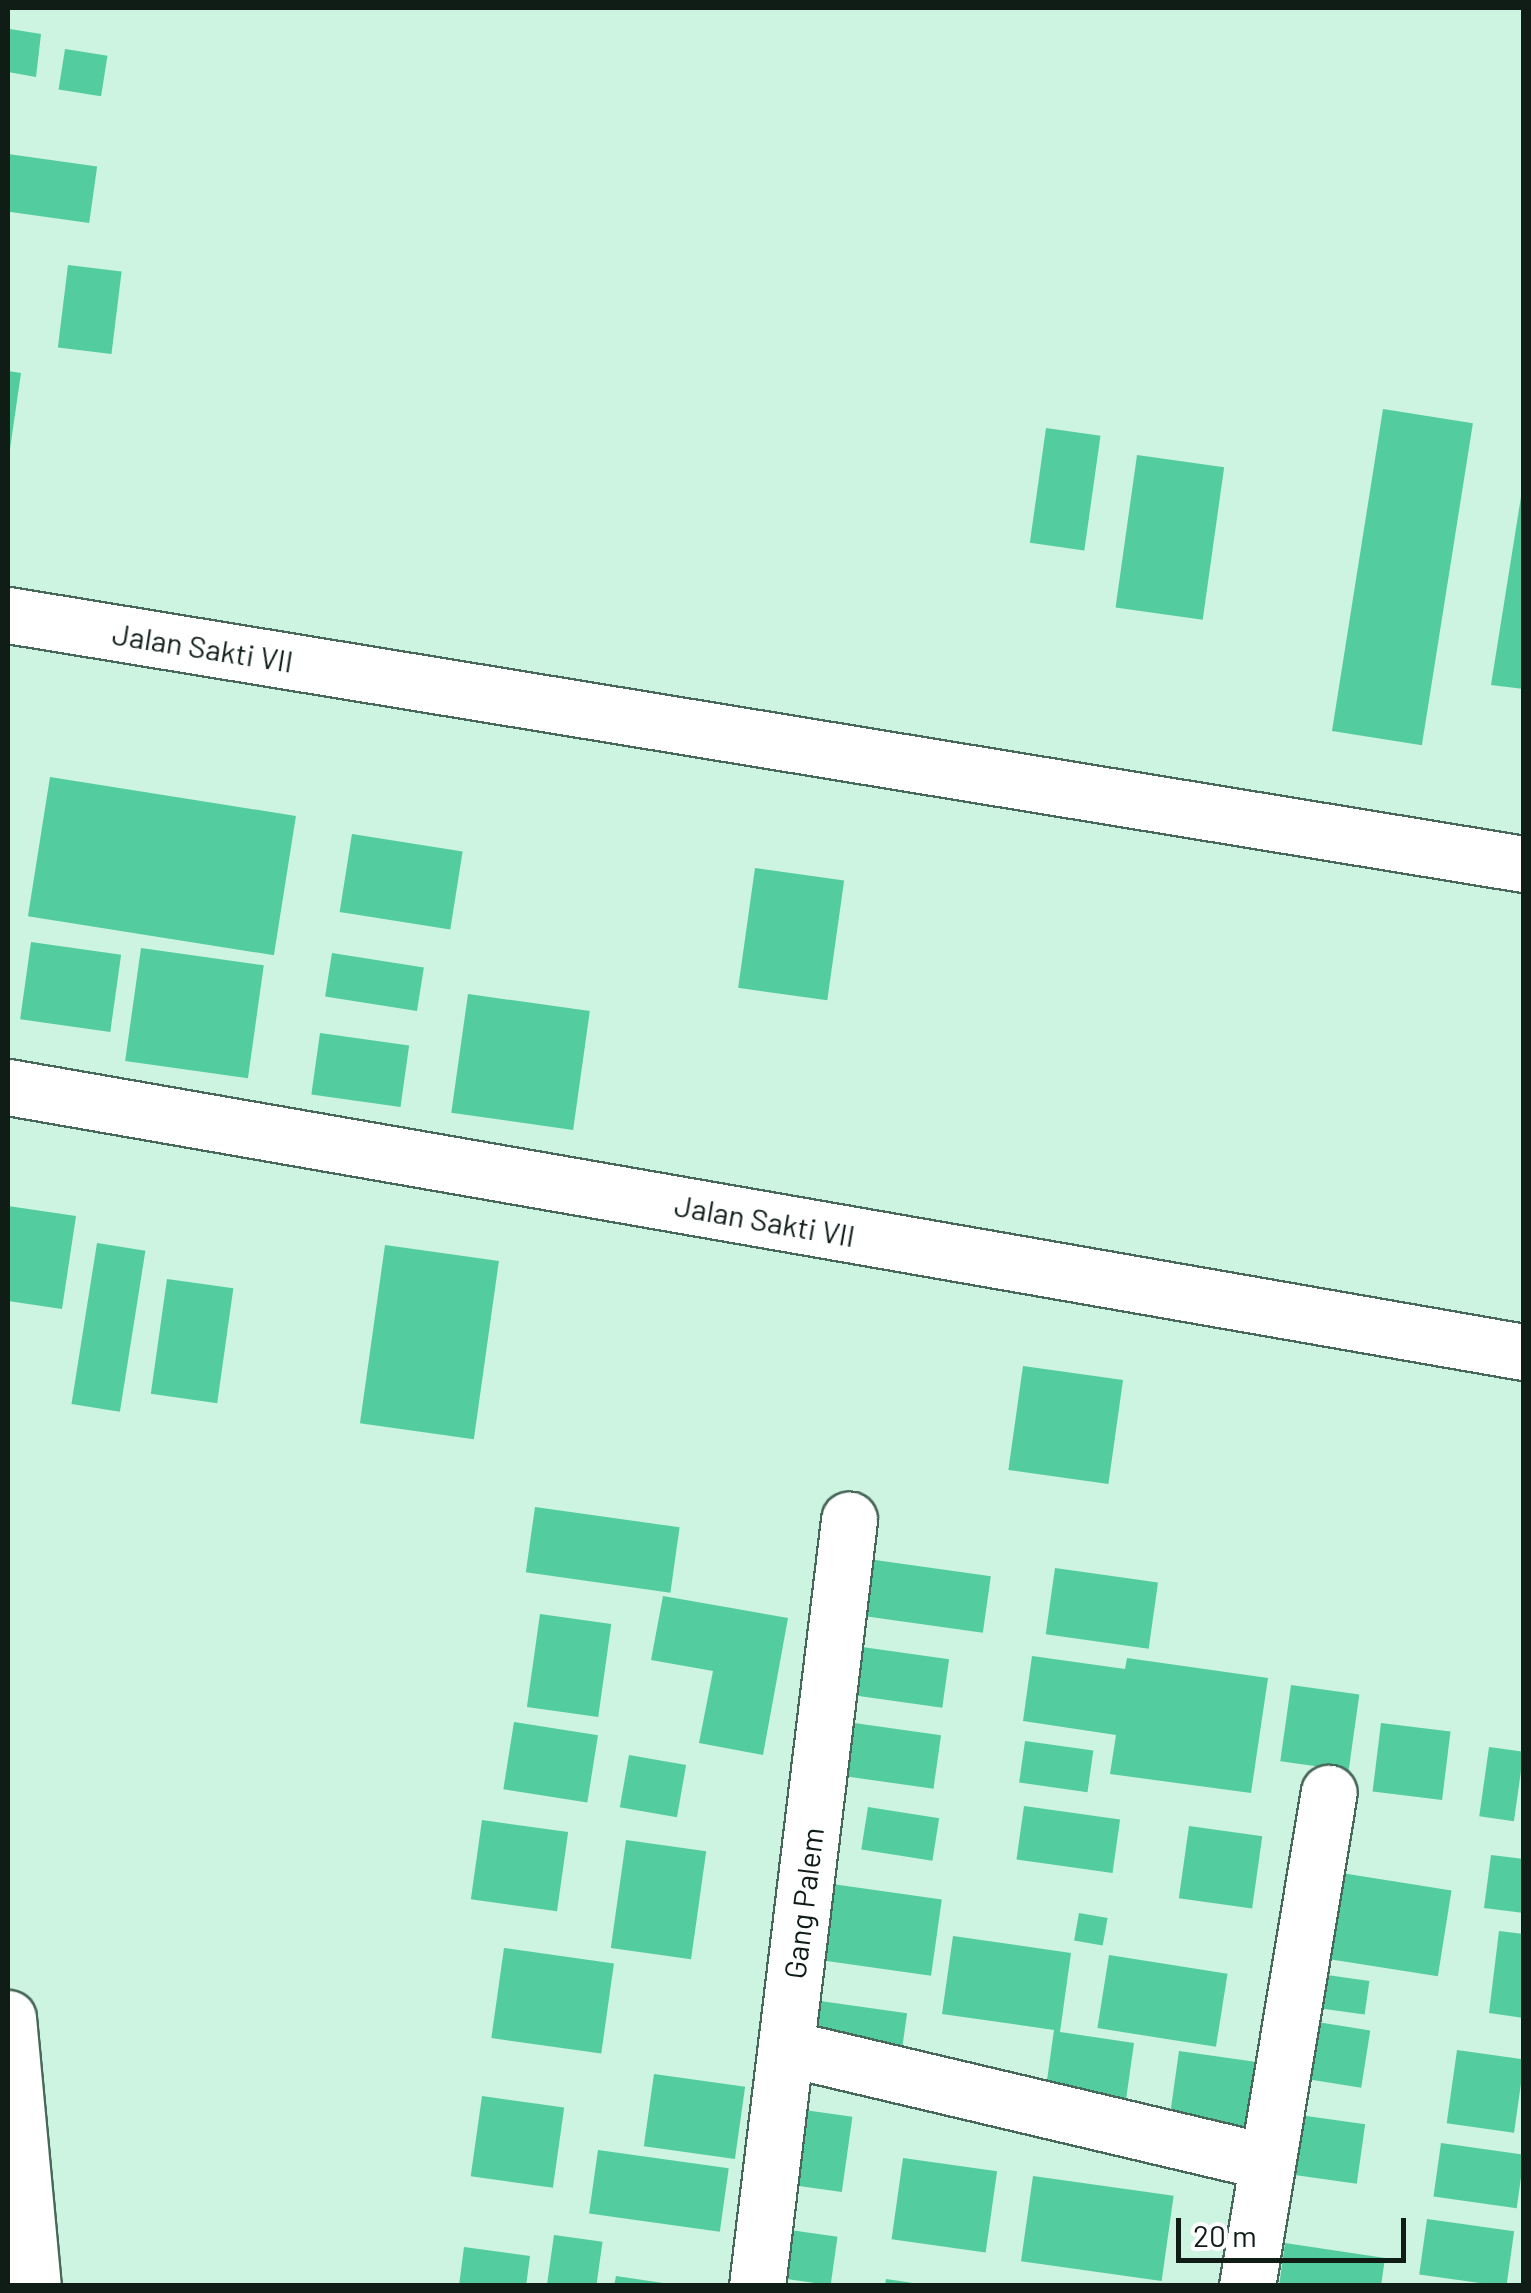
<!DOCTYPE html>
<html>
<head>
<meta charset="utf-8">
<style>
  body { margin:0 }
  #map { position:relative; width:1531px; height:2293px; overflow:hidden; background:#cdf3e1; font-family:Barlow,sans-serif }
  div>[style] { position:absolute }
  .building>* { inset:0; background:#53cd9f; transform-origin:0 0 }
  .roads { filter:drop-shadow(2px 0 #47685a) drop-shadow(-2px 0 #47685a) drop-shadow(0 2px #47685a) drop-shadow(0 -2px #47685a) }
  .minor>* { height:55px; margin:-27.5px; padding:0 27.5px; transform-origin:27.5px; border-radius:27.5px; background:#fff }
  span { translate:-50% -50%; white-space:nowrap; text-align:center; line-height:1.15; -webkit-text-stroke:8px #fff; paint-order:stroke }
  .street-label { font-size:30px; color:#0f1d16 }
  .frame { position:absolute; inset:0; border:10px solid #0f1d16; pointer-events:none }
  .scale { position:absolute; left:1176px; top:2218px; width:230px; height:45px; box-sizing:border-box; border:5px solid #0f1d16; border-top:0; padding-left:12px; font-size:30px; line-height:35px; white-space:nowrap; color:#0f1d16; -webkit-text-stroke:8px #fff; paint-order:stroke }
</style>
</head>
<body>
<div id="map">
  <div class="building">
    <i style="clip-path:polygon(10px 29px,41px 34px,36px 77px,8px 72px)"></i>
    <i style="left:65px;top:49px;width:43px;height:41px;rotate:9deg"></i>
    <i style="left:8px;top:154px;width:90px;height:57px;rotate:8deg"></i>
    <i style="left:68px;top:265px;width:54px;height:83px;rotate:7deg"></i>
    <i style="clip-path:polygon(8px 371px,21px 373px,10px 449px,8px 449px)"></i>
    <i style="left:1383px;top:409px;width:91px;height:326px;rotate:9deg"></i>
    <i style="left:1046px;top:428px;width:55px;height:116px;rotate:8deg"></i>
    <i style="left:1137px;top:455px;width:88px;height:154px;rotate:8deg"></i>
    <i style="clip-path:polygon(1524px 478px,1524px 689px,1491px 685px)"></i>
    <i style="left:50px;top:777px;width:249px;height:141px;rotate:9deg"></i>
    <i style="left:352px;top:834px;width:112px;height:79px;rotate:9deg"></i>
    <i style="left:755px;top:868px;width:90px;height:121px;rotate:8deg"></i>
    <i style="left:31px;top:942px;width:91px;height:78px;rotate:8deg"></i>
    <i style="left:141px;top:948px;width:124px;height:114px;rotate:8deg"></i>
    <i style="left:332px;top:953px;width:93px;height:44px;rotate:9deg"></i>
    <i style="left:468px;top:994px;width:123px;height:120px;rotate:8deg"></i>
    <i style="left:320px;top:1033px;width:90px;height:62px;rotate:8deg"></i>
    <i style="clip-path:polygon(8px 1206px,76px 1216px,62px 1309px,8px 1301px)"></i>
    <i style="left:97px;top:1243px;width:49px;height:163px;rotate:9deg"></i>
    <i style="left:385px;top:1245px;width:115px;height:180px;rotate:8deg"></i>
    <i style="left:167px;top:1279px;width:67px;height:116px;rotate:8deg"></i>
    <i style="left:1023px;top:1366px;width:101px;height:105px;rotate:8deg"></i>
    <i style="left:535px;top:1507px;width:146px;height:66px;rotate:8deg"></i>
    <i style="left:868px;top:1559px;width:124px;height:57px;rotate:8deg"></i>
    <i style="left:1055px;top:1568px;width:104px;height:67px;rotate:8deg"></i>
    <i style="clip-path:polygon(663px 1596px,788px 1618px,763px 1755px,699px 1743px,713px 1671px,651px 1660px)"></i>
    <i style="left:540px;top:1614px;width:72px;height:94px;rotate:8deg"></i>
    <i style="left:855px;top:1646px;width:95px;height:49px;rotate:8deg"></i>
    <i style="clip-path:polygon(1032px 1656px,1125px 1669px,1127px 1658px,1268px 1678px,1251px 1793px,1110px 1774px,1116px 1735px,1023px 1721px)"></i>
    <i style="left:1291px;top:1685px;width:69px;height:77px;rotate:8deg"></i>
    <i style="left:840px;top:1721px;width:102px;height:54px;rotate:8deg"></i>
    <i style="left:514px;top:1722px;width:85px;height:68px;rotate:9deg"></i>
    <i style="left:1381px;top:1723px;width:70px;height:69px;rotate:7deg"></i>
    <i style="left:1025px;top:1741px;width:69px;height:42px;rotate:8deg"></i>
    <i style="left:1489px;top:1747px;width:35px;height:70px;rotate:8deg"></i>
    <i style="left:629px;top:1755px;width:58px;height:53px;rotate:10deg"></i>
    <i style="left:1024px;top:1806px;width:97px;height:54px;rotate:8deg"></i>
    <i style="left:868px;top:1807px;width:72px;height:43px;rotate:9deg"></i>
    <i style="left:482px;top:1820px;width:87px;height:80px;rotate:8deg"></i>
    <i style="left:1189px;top:1826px;width:74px;height:73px;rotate:8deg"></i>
    <i style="left:626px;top:1840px;width:81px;height:109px;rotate:8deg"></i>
    <i style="clip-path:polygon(1491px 1855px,1524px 1859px,1524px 1913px,1484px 1908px)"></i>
    <i style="left:1329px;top:1871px;width:124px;height:87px;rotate:9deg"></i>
    <i style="left:818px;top:1882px;width:125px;height:77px;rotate:8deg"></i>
    <i style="left:1079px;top:1913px;width:29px;height:28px;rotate:10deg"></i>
    <i style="clip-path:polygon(1499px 1931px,1524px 1934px,1524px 2018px,1489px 2013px)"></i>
    <i style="clip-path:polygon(953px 1936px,1071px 1953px,1060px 2032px,1134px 2043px,1124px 2114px,1044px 2102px,1054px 2030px,942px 2014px)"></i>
    <i style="left:504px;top:1948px;width:111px;height:91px;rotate:8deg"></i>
    <i style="left:1109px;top:1955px;width:120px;height:74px;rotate:9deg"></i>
    <i style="left:1306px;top:1972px;width:64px;height:34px;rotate:8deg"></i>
    <i style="left:813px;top:2000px;width:95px;height:44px;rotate:8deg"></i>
    <i style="left:1311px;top:2021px;width:60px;height:58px;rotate:9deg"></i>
    <i style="left:1457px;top:2050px;width:68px;height:74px;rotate:8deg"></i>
    <i style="left:1179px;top:2051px;width:89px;height:77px;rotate:8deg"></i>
    <i style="left:654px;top:2074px;width:92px;height:73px;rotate:8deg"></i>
    <i style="left:482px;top:2096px;width:83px;height:81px;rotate:8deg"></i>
    <i style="left:790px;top:2108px;width:63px;height:76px;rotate:8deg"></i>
    <i style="left:1278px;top:2112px;width:88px;height:60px;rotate:8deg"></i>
    <i style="left:1441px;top:2143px;width:84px;height:54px;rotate:8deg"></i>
    <i style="left:598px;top:2150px;width:132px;height:64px;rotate:8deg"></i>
    <i style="left:903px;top:2158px;width:95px;height:82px;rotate:8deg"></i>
    <i style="left:1033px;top:2176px;width:142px;height:86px;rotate:8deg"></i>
    <i style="left:1427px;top:2219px;width:88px;height:56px;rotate:8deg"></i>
    <i style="left:783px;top:2229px;width:55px;height:49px;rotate:8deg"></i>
    <i style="left:554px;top:2235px;width:49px;height:51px;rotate:8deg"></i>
    <i style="clip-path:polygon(1285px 2243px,1385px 2258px,1381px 2286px,1279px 2286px)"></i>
    <i style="clip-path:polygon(464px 2247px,530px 2256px,526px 2286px,459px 2286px)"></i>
    <i style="clip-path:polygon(616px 2276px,663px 2283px,663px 2286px,614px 2286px)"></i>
    <i style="clip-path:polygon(886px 2279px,913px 2283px,913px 2286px,885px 2286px)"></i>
  </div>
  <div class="roads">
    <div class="minor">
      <i style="left:8px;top:615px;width:1536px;rotate:9.33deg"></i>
      <i style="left:8px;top:1087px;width:1539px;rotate:9.92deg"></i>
      <i style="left:8px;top:2018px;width:269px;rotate:84.7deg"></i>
      <i style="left:786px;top:2048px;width:494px;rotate:13.3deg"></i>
      <i style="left:757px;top:2286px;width:772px;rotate:-83.15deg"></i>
      <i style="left:1247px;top:2286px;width:500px;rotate:-80.6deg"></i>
    </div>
  </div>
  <div class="street-label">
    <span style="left:203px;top:647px;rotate:9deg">Jalan Sakti VII</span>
    <span style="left:765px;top:1220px;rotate:10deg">Jalan Sakti VII</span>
    <span style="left:803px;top:1903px;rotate:-83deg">Gang Palem</span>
  </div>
  <div class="frame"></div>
  <div class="scale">20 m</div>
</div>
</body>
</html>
